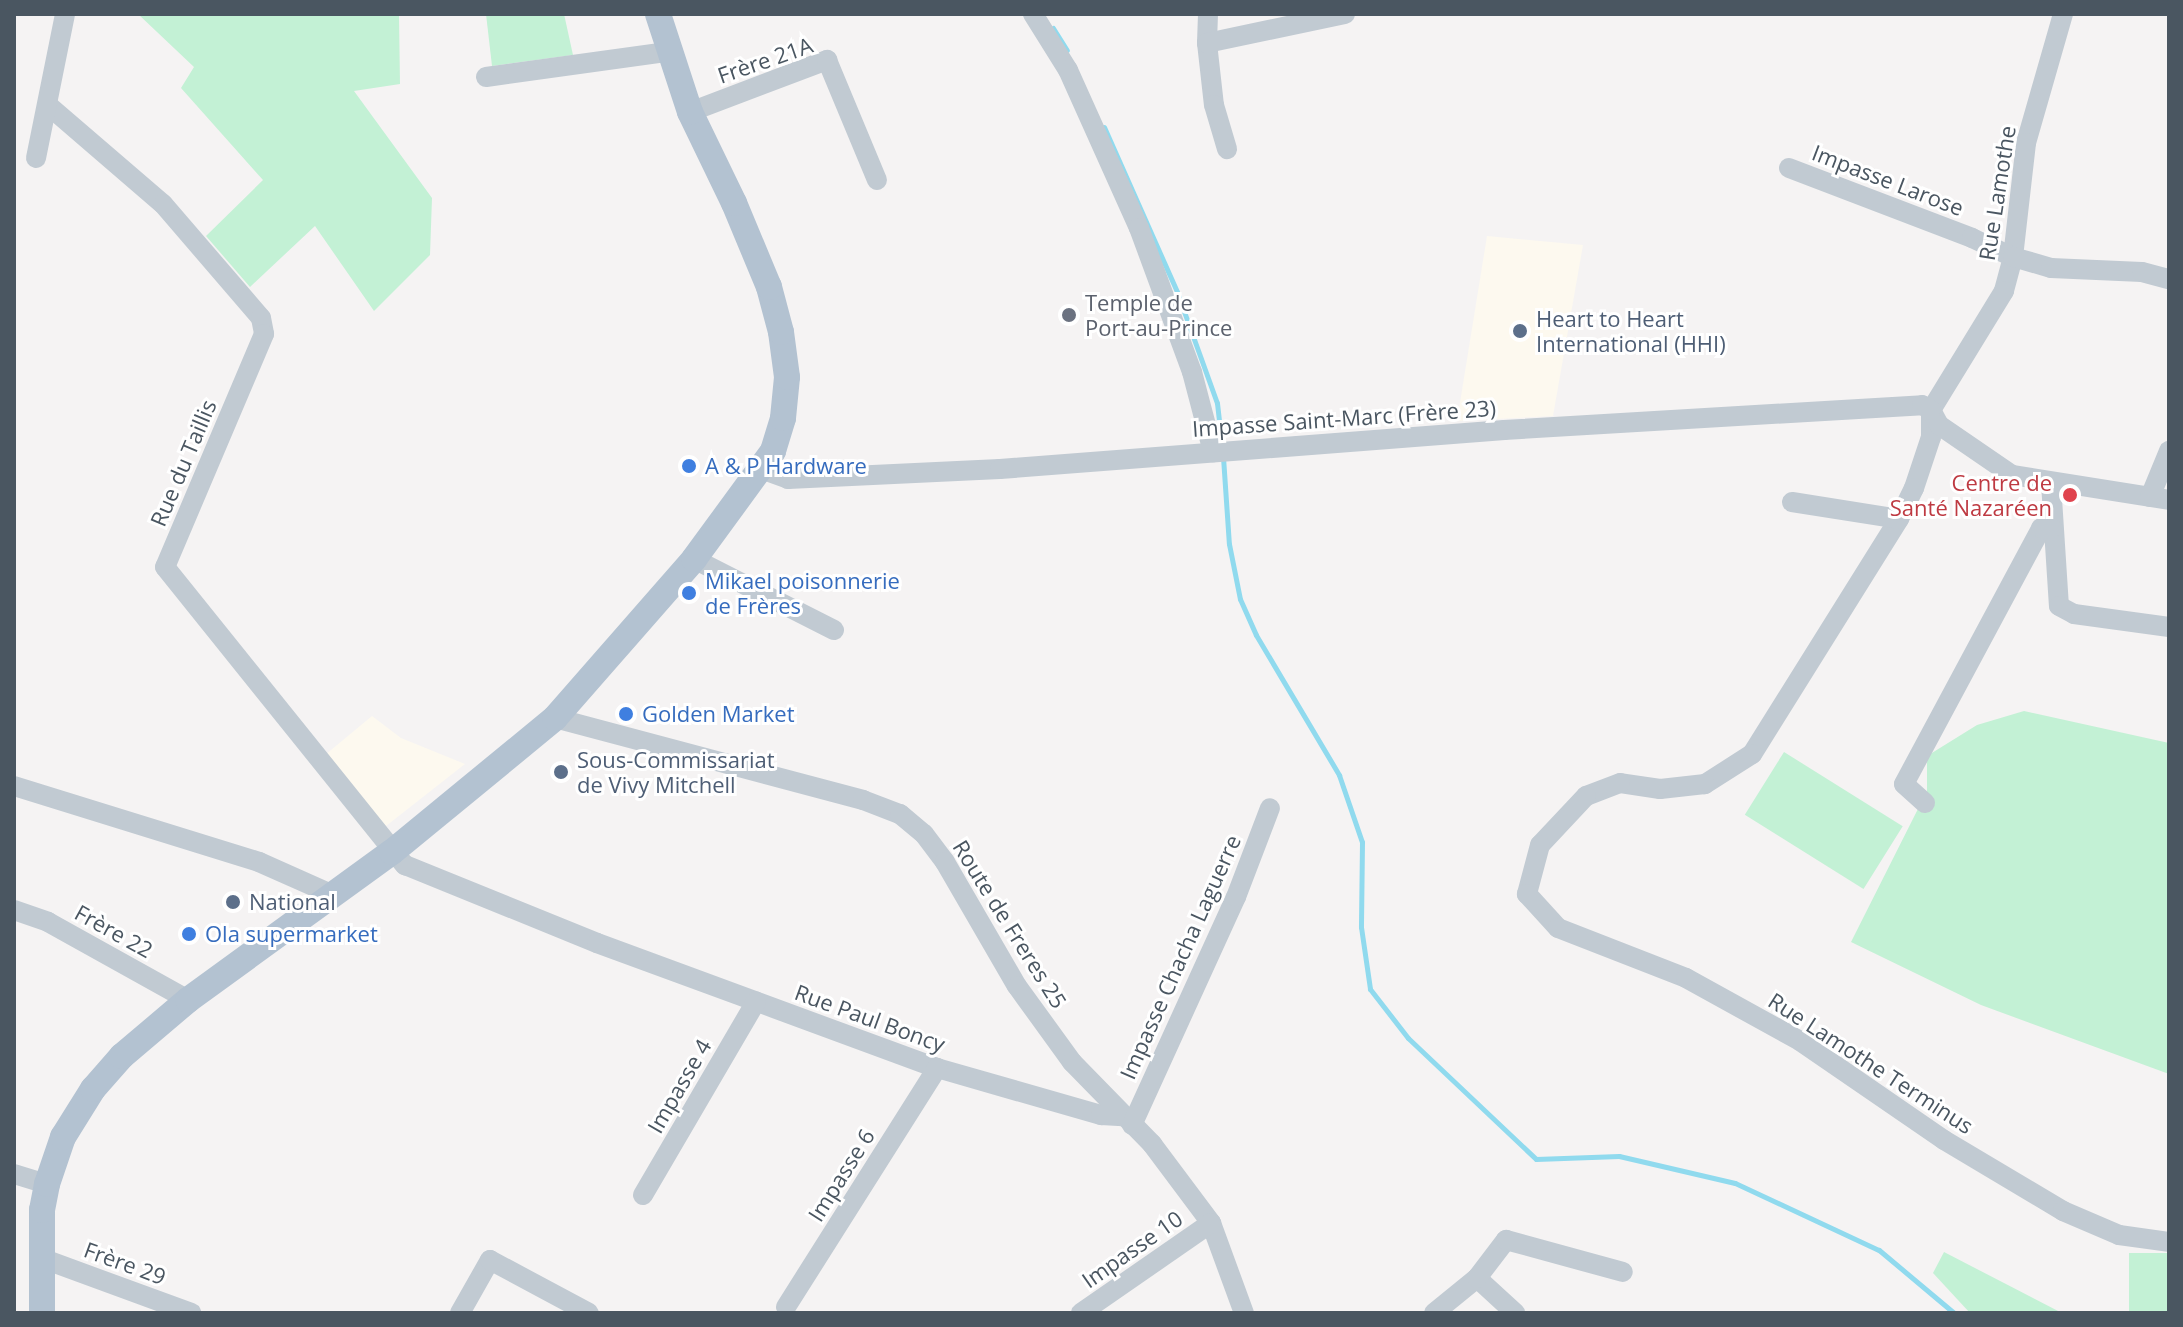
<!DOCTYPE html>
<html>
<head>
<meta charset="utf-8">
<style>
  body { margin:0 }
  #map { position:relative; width:2183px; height:1327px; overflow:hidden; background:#f5f3f3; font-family:"Open Sans",sans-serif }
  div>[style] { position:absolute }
  .commercial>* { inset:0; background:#fdf9ef }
  .green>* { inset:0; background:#c3f1d5; transform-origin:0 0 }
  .stream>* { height:5px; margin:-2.5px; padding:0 2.5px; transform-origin:2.5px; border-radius:2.5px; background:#90daee }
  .minor>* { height:20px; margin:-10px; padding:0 10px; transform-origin:10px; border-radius:10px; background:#c1cad2 }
  .major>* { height:26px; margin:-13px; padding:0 13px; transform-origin:13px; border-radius:13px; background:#b3c2d1 }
  .dots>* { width:22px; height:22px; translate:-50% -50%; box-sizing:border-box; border:4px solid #fff; border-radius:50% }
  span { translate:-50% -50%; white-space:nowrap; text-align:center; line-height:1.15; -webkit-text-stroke:6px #fff; paint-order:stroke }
  .street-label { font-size:22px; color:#4a5661 }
  .worship-label { font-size:22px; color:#5b616d }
  .left { translate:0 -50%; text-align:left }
  .service-label { font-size:22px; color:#4e5e75 }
  .shop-label { font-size:22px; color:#366cbe }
  .health-label { font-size:22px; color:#be3a42 }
  .right { translate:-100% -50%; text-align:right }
  .frame { position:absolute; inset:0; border:16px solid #4a5661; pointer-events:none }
</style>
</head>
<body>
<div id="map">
  <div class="commercial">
    <i style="clip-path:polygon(1487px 236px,1583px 245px,1553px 416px,1457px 421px)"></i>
    <i style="clip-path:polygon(372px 716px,401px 738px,465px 764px,386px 826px,325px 755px)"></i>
  </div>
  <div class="green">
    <i style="clip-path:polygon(138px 14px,409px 14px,399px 16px,400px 84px,354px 91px,432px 198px,430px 255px,374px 311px,315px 226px,250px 287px,206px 236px,263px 180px,181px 88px,194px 67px)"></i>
    <i style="clip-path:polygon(486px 14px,564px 14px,573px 55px,492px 66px)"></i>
    <i style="clip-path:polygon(2024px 711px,2169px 743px,2169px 1074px,1981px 1005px,1851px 942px,1927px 791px,1927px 756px,1977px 725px)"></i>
    <i style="left:1784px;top:752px;width:140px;height:74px;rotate:32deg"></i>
    <i style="clip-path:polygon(1944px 1252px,2062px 1313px,1970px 1313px,1933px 1273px)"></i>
    <i style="left:2169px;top:1253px;width:60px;height:40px;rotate:90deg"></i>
  </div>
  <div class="stream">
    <i style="left:1053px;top:28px;width:26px;rotate:58deg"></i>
    <i style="left:1104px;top:127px;width:180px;rotate:66.1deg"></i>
    <i style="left:1177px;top:292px;width:118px;rotate:70.2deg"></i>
    <i style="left:1217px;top:403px;width:44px;rotate:83.5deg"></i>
    <i style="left:1223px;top:457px;width:87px;rotate:86.1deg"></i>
    <i style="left:1229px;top:544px;width:56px;rotate:78.7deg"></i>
    <i style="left:1240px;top:599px;width:39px;rotate:66deg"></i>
    <i style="left:1256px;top:635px;width:163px;rotate:59.3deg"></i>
    <i style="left:1339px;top:775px;width:71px;rotate:71.1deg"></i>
    <i style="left:1362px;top:842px;width:85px;rotate:90.7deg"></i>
    <i style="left:1361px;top:927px;width:63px;rotate:81.7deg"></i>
    <i style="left:1370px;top:989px;width:62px;rotate:52.2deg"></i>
    <i style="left:1408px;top:1038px;width:176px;rotate:43.4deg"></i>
    <i style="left:1536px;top:1159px;width:83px;rotate:-2.1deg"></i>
    <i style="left:1619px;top:1156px;width:119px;rotate:13.1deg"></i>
    <i style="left:1735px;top:1183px;width:159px;rotate:25deg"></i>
    <i style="left:1879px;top:1250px;width:98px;rotate:40deg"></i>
  </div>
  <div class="minor">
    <i style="left:1033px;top:14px;width:66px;rotate:58deg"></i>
    <i style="left:1068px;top:70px;width:173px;rotate:65.8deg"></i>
    <i style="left:1139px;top:228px;width:153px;rotate:69.8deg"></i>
    <i style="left:1192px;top:372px;width:83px;rotate:75.3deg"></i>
    <i style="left:1208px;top:14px;width:29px;rotate:92deg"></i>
    <i style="left:1207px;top:43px;width:62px;rotate:83.6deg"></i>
    <i style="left:1214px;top:105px;width:46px;rotate:73.5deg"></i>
    <i style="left:2063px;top:14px;width:134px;rotate:106deg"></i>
    <i style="left:2026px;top:143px;width:115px;rotate:96.5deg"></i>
    <i style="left:2013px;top:257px;width:35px;rotate:105deg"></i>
    <i style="left:2004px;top:291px;width:140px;rotate:121.5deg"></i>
    <i style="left:1931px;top:410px;width:27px;rotate:90deg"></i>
    <i style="left:1931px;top:437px;width:54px;rotate:108.4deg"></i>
    <i style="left:1914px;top:488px;width:34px;rotate:116deg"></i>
    <i style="left:1899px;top:519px;width:277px;rotate:122deg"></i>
    <i style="left:1752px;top:754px;width:56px;rotate:147.4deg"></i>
    <i style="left:1705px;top:784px;width:45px;rotate:173.7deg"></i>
    <i style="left:1660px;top:789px;width:40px;rotate:-171.5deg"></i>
    <i style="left:1620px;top:783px;width:36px;rotate:159deg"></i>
    <i style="left:1586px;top:796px;width:67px;rotate:133.2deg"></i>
    <i style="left:1540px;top:845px;width:51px;rotate:104.9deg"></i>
    <i style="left:1527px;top:894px;width:46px;rotate:47.6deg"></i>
    <i style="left:1558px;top:928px;width:137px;rotate:21.3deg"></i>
    <i style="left:1686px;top:978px;width:130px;rotate:28.9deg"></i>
    <i style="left:1800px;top:1041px;width:175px;rotate:34.5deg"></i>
    <i style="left:1944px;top:1140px;width:139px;rotate:30.8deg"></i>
    <i style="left:2063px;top:1211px;width:61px;rotate:23.2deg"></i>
    <i style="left:2119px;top:1235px;width:50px;rotate:8deg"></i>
    <i style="left:1207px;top:43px;width:141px;rotate:-11.9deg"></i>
    <i style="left:486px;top:77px;width:183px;rotate:-7.9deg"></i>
    <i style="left:49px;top:106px;width:150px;rotate:40.7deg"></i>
    <i style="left:163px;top:204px;width:150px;rotate:49.3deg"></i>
    <i style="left:261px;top:318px;width:16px;rotate:79deg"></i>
    <i style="left:264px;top:334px;width:253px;rotate:113deg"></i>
    <i style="left:165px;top:567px;width:383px;rotate:51.2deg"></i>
    <i style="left:405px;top:865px;width:207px;rotate:22.1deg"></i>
    <i style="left:597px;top:943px;width:362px;rotate:20.2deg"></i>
    <i style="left:937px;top:1068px;width:171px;rotate:16deg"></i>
    <i style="left:1101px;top:1115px;width:22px;rotate:3deg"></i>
    <i style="left:690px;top:112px;width:147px;rotate:-20.8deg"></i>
    <i style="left:827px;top:60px;width:130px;rotate:67.4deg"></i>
    <i style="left:36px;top:158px;width:147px;rotate:-78.6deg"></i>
    <i style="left:1789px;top:168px;width:196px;rotate:20.9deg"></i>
    <i style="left:1972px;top:238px;width:45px;rotate:24.9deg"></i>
    <i style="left:2013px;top:257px;width:40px;rotate:16deg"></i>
    <i style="left:2051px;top:268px;width:91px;rotate:2.5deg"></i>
    <i style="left:2142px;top:272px;width:28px;rotate:15deg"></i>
    <i style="left:1931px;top:410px;width:17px;rotate:62deg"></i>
    <i style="left:1939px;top:425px;width:88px;rotate:34.4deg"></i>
    <i style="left:2012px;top:475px;width:159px;rotate:9deg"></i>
    <i style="left:761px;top:469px;width:29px;rotate:20deg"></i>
    <i style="left:788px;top:479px;width:212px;rotate:-2.7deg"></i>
    <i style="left:1000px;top:469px;width:506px;rotate:-4.42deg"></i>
    <i style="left:1504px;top:430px;width:419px;rotate:-3.4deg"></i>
    <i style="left:1922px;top:405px;width:10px;rotate:29deg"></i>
    <i style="left:2051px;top:483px;width:123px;rotate:86.3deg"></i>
    <i style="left:2059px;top:606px;width:17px;rotate:28deg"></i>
    <i style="left:2074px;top:614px;width:96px;rotate:7.8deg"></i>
    <i style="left:2150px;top:497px;width:50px;rotate:-67.6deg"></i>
    <i style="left:1792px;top:502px;width:108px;rotate:9deg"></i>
    <i style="left:694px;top:559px;width:157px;rotate:26.9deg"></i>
    <i style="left:555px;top:718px;width:319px;rotate:14.9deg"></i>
    <i style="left:863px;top:800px;width:40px;rotate:21deg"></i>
    <i style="left:900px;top:814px;width:31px;rotate:40deg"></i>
    <i style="left:924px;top:834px;width:35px;rotate:53deg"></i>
    <i style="left:945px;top:862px;width:143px;rotate:59.9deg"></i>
    <i style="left:1017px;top:986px;width:94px;rotate:54.1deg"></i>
    <i style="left:1072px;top:1062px;width:115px;rotate:45.7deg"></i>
    <i style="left:1152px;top:1144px;width:99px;rotate:53.2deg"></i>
    <i style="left:1211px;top:1223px;width:96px;rotate:69.9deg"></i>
    <i style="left:14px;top:786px;width:257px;rotate:17.2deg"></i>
    <i style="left:259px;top:862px;width:81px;rotate:24deg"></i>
    <i style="left:1925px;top:803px;width:28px;rotate:-138deg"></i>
    <i style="left:1904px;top:784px;width:290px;rotate:-61.8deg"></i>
    <i style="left:2041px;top:528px;width:11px"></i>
    <i style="left:14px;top:910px;width:36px;rotate:19deg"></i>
    <i style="left:48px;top:922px;width:160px;rotate:29.1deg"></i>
    <i style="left:1132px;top:1125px;width:251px;rotate:-65.5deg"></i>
    <i style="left:1236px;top:897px;width:95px;rotate:-69.1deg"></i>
    <i style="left:14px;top:1174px;width:34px;rotate:17deg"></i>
    <i style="left:643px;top:1195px;width:224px;rotate:-59.7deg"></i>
    <i style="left:41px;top:1258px;width:160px;rotate:20.1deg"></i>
    <i style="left:1477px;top:1278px;width:52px;rotate:42.6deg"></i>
    <i style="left:786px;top:1307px;width:283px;rotate:-57.7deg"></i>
    <i style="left:460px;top:1313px;width:61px;rotate:-60.5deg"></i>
    <i style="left:490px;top:1260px;width:112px;rotate:28.2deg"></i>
    <i style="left:1081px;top:1313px;width:158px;rotate:-34.7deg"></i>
    <i style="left:1434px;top:1313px;width:55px;rotate:-39.1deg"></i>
    <i style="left:1477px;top:1278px;width:48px;rotate:-52.7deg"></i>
    <i style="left:1506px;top:1240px;width:121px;rotate:15.3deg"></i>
  </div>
  <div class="major">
    <i style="left:42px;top:1313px;width:103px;rotate:-90deg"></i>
    <i style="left:42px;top:1210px;width:26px;rotate:-79deg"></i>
    <i style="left:47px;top:1184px;width:50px;rotate:-71.2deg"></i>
    <i style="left:63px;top:1137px;width:57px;rotate:-58deg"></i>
    <i style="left:93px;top:1089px;width:44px;rotate:-48.7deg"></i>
    <i style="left:122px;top:1056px;width:87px;rotate:-40.3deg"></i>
    <i style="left:188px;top:1000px;width:252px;rotate:-36deg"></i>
    <i style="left:392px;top:852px;width:211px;rotate:-39.4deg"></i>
    <i style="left:555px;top:718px;width:211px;rotate:-48.8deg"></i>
    <i style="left:694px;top:559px;width:134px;rotate:-53.8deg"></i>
    <i style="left:773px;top:451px;width:34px;rotate:-73deg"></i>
    <i style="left:783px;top:418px;width:41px;rotate:-84.4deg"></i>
    <i style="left:787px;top:377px;width:45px;rotate:-97.6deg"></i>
    <i style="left:781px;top:332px;width:47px;rotate:-104.9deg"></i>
    <i style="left:769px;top:287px;width:91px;rotate:-112.6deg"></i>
    <i style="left:734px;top:203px;width:101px;rotate:-115.8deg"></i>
    <i style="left:690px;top:112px;width:103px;rotate:-108.1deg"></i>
  </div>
  <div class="dots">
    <i style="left:1069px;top:315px;background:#6b7280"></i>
    <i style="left:1520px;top:331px;background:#5c6f8a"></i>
    <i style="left:689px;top:466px;background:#3f7fe0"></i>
    <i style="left:2070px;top:495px;background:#e0444e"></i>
    <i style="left:689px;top:593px;background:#3f7fe0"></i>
    <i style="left:626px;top:714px;background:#3f7fe0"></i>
    <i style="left:561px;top:772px;background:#5c6f8a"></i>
    <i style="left:233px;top:902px;background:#5c6f8a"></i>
    <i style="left:189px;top:934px;background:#3f7fe0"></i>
  </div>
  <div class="street-label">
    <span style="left:765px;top:60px;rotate:-19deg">Frère 21A</span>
    <span style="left:1888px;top:180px;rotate:21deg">Impasse Larose</span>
    <span style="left:1997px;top:193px;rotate:-81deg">Rue Lamothe</span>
    <span style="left:1344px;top:418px;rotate:-4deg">Impasse Saint-Marc (Frère 23)</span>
    <span style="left:183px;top:463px;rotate:-67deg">Rue du Taillis</span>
    <span style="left:1010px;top:924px;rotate:58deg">Route de Freres 25</span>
    <span style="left:114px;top:931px;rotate:29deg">Frère 22</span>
    <span style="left:1180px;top:957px;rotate:-66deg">Impasse Chacha Laguerre</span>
    <span style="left:870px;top:1018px;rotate:20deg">Rue Paul Boncy</span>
    <span style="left:1871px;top:1063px;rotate:33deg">Rue Lamothe Terminus</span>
    <span style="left:679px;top:1086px;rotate:-60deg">Impasse 4</span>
    <span style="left:841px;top:1175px;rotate:-58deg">Impasse 6</span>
    <span style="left:1132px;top:1249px;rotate:-35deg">Impasse 10</span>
    <span style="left:125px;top:1263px;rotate:20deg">Frère 29</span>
  </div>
  <div class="worship-label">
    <span class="left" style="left:1085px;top:315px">Temple de<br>Port-au-Prince</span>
  </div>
  <div class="service-label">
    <span class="left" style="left:1536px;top:331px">Heart to Heart<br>International (HHI)</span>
    <span class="left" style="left:577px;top:772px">Sous-Commissariat<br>de Vivy Mitchell</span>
    <span class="left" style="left:249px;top:902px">National</span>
  </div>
  <div class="shop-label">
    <span class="left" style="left:705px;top:466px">A &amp; P Hardware</span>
    <span class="left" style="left:705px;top:593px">Mikael poisonnerie<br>de Frères</span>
    <span class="left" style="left:642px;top:714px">Golden Market</span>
    <span class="left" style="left:205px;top:934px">Ola supermarket</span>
  </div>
  <div class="health-label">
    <span class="right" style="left:2052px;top:495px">Centre de<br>Santé Nazaréen</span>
  </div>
  <div class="frame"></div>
</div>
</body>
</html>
